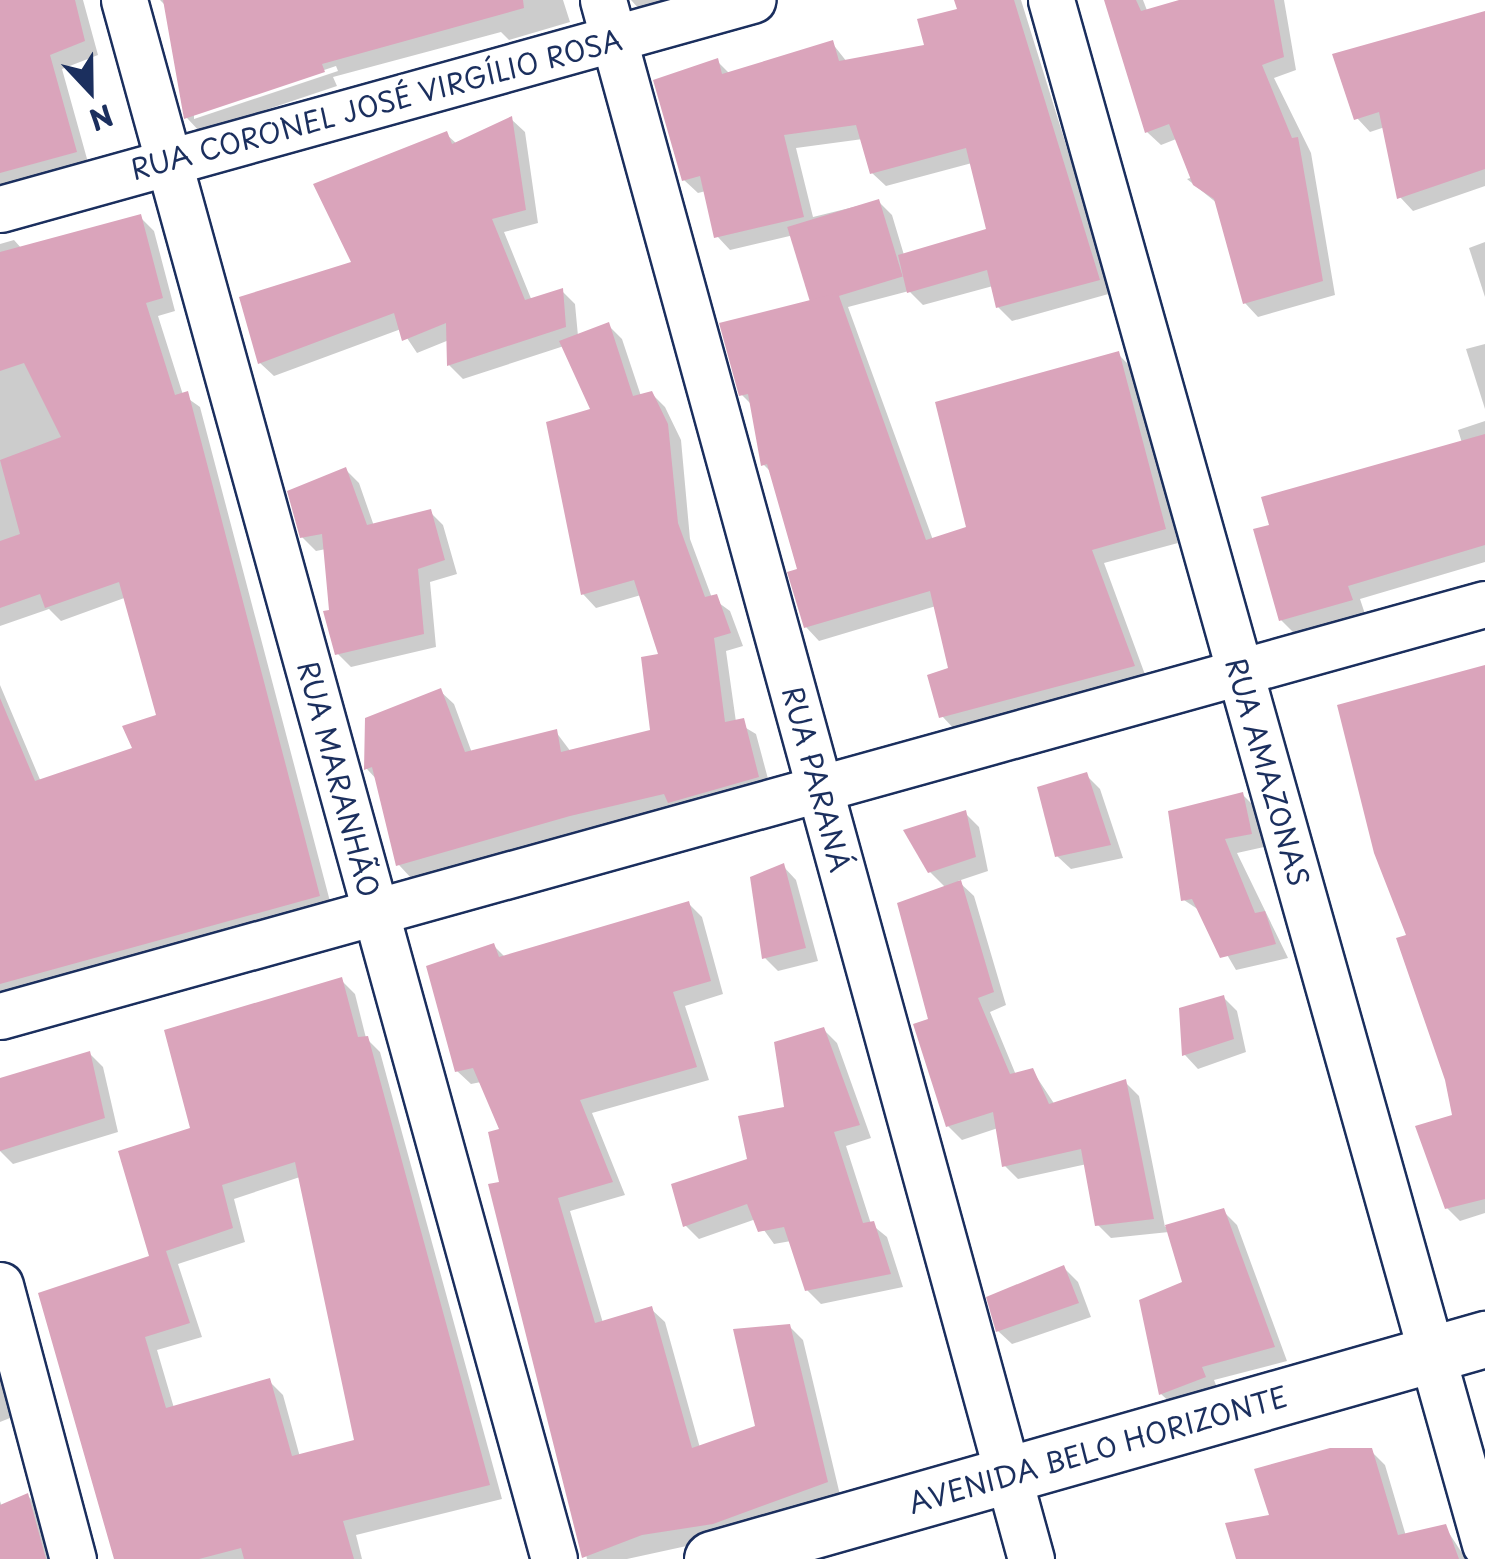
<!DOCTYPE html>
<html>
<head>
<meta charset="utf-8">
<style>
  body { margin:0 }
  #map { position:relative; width:1485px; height:1559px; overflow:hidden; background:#fff; font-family:"Playpen Sans",sans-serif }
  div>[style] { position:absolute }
  .shadow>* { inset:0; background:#0003 }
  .building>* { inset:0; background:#daa4bb; transform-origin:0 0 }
  .roads { filter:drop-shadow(2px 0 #1b2f5e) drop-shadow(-2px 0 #1b2f5e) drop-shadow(0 2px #1b2f5e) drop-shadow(0 -2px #1b2f5e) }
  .street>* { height:45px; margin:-22.5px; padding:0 22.5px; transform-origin:22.5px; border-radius:22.5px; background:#fff }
  .secondary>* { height:55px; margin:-27.5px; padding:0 27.5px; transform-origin:27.5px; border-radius:27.5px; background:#fff }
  span { translate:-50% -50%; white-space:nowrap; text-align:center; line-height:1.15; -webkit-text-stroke:8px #fff; paint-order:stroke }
  .street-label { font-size:28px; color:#1b2f5e }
  .north { position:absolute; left:40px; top:40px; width:100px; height:100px; -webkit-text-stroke:8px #fff; paint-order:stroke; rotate:158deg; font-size:28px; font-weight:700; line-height:40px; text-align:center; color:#1b2f5e }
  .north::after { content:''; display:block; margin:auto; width:35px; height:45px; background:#1b2f5e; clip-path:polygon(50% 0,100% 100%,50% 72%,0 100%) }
</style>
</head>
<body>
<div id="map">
  <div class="shadow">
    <i style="clip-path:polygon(0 0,83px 0,98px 55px,62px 69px,89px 166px,0 190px)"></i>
    <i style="clip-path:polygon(evenodd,160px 0,563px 0,570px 22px,509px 40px,501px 32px,333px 77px,337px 86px,200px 132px,187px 118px,167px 7px,160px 0,336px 66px,338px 71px,194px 119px,194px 114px,336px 66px)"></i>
    <i style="clip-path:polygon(631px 0,719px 0,648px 19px)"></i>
    <i style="clip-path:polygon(evenodd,957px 0,1021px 0,1112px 293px,1012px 321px,998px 307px,993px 286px,923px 305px,909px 291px,848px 307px,933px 540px,969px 529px,1118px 354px,1132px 368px,1178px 543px,1104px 563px,1147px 680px,955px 730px,942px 716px,951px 670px,936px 606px,819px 641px,806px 627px,801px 571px,772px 473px,763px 464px,753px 406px,741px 394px,814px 301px,794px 235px,730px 250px,717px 236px,706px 191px,698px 193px,684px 180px,717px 61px,730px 74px,832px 43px,847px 62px,928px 47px,960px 11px,957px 0,863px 139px,872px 173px,886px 186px,972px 163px,989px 230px,904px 255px,892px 215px,878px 201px,813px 217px,796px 148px,863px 139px)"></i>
    <i style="clip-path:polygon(1106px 0,1143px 0,1194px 132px,1161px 145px,1147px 132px)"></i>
    <i style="clip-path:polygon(1200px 0,1284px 0,1296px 70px,1274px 78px,1311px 153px,1335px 295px,1258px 317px,1245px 303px,1218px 204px,1187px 179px,1240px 163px)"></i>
    <i style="clip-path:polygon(1485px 16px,1485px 186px,1413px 211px,1400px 197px,1385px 127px,1370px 132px,1357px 118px)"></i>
    <i style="clip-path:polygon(511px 119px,525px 132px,538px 223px,504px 232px,532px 301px,562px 291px,575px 304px,578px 336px,608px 325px,622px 339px,641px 396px,651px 393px,665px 407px,681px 440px,690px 539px,712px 598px,730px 611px,743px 646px,726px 651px,736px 722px,756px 734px,771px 790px,584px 829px,412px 879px,399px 865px,378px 781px,367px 769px,367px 720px,440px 691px,454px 704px,472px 753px,556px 732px,571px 752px,653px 732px,662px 656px,641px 595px,596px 608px,583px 594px,593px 411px,564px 346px,463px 379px,449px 365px,449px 340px,417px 353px,401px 329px,274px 376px,260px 363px,354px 263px,446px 134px,457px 144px)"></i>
    <i style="clip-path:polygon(140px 217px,154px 231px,175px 311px,158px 316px,183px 395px,200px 407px,332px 909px,0 1001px,0 685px,41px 782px,135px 749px,160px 717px,127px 597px,61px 621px,49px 609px,0 626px,0 244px,14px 240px,22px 249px)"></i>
    <i style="clip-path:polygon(1485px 242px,1485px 297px,1469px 248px)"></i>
    <i style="clip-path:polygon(1485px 344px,1485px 409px,1466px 349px)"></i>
    <i style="clip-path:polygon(1485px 421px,1485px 562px,1360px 599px,1365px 614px,1294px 633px,1281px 620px,1462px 443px,1458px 430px)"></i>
    <i style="clip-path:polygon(346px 470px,359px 483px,374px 526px,430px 512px,443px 525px,457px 574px,430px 582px,436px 647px,351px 667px,337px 653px,326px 549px,316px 551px,302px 537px)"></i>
    <i style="clip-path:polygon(1485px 667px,1485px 1213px,1460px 1221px,1447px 1208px,1455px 1116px,1409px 937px)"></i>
    <i style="clip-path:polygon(1086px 775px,1100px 789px,1123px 858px,1071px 869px,1057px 856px)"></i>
    <i style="clip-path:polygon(1242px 794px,1256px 808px,1264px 847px,1237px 853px,1288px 958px,1236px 970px,1202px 912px,1184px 900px)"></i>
    <i style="clip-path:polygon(965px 813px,979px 827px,988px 871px,958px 881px,974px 896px,1006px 1005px,990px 1012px,1016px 1075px,1032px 1070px,1055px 1105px,1125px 1082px,1139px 1096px,1165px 1227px,1223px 1211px,1237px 1225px,1287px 1361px,1214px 1380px,1218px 1390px,1175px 1407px,1161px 1394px,1185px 1284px,1169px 1232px,1111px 1238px,1097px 1224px,1087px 1164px,1018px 1179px,1005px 1166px,998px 1128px,962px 1140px,948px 1126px,930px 1021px,946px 888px,930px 872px)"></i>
    <i style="clip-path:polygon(783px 866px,796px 880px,818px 961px,778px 971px,764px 957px)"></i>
    <i style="clip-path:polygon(689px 904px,702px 917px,723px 994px,685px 1006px,709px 1080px,592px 1113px,625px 1195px,570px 1211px,603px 1323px,651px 1309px,665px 1322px,700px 1448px,758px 1427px,789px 1326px,803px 1340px,840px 1495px,728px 1537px,627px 1559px,587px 1559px,502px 1184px,502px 1131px,481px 1082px,471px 1084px,457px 1071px,493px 945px,505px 957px)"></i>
    <i style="clip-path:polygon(evenodd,341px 980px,355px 994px,366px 1038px,380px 1052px,502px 1499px,356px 1535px,362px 1559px,116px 1559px,153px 1257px,193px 1130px,341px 980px,300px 1177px,357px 1442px,300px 1457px,283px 1395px,269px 1381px,174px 1408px,157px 1350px,202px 1337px,178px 1264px,245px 1242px,234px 1199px,300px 1177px)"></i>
    <i style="clip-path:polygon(1224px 998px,1237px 1011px,1246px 1052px,1198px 1069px,1185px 1055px,1182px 1009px)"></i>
    <i style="clip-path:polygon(824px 1030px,837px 1043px,871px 1138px,846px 1146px,871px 1224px,887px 1237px,903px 1287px,821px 1304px,807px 1290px,791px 1241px,774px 1244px,756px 1219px,699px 1239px,685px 1225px,750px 1161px,787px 1109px)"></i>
    <i style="clip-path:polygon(90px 1054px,103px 1067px,118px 1132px,13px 1164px,0 1151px,0 1080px)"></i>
    <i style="clip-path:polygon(1064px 1268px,1078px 1282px,1091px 1317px,1012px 1344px,998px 1331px)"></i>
    <i style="clip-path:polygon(0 1366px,15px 1416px,0 1422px)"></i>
    <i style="clip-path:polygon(1371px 1451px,1385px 1465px,1406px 1536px,1445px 1527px,1466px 1559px,1238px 1559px,1272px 1517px)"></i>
    <i style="clip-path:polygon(28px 1496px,41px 1510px,56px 1559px,0 1559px,0 1501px,2px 1507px)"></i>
  </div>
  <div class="building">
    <i style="clip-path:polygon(0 0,75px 0,85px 41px,50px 55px,77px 152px,0 173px)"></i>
    <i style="clip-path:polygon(163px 0,523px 0,524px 8px,322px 64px,325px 72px,184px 119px)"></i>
    <i style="clip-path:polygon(954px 0,1014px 0,1100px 280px,996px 308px,987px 270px,907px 293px,898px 255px,986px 229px,966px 148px,870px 174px,856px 125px,784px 135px,804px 217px,714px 238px,700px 176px,682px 181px,653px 80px,718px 58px,722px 74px,833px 40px,839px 61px,924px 45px,917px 19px,957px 9px)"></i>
    <i style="clip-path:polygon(1104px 0,1136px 0,1141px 11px,1179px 0,1274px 0,1284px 57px,1262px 65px,1292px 138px,1298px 137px,1323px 281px,1243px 304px,1214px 199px,1193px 185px,1169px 124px,1145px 133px)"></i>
    <i style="clip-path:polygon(1485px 11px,1485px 169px,1397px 199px,1379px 112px,1354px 120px,1332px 54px)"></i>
    <i style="clip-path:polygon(512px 116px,526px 210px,492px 219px,525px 300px,563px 288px,566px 327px,447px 366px,446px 323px,402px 341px,394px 313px,258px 364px,239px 297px,351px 262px,313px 184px,447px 131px,452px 144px)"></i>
    <i style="left:879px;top:199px;width:81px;height:96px;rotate:73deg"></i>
    <i style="clip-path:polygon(141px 214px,163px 298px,146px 303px,175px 395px,188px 391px,320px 896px,0 984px,0 698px,35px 781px,132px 748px,122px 726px,156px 715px,119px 582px,45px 608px,40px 594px,0 608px,0 541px,20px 534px,0 460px,61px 437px,24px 363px,0 371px,0 252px)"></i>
    <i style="clip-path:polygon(838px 293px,926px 540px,966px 527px,935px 402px,1119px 351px,1166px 529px,1092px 550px,1135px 666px,939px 718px,927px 675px,948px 668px,930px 591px,804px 628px,787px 572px,797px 569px,767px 464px,761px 466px,748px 394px,739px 396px,719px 323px)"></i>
    <i style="clip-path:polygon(609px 322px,633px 396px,652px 391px,668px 424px,678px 523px,705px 597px,717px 594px,731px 633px,714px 638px,725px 722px,744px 718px,759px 777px,668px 803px,664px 794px,570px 816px,396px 866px,372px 767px,364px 770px,365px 718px,441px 688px,465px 752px,557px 729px,561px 752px,650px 730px,641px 657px,658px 654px,634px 580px,581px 595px,546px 422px,590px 409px,559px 341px)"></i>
    <i style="clip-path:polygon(1485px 434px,1485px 545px,1348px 586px,1353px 600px,1279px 621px,1253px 529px,1269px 525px,1261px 497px)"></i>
    <i style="clip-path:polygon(346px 467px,367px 525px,431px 509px,445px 560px,418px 569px,424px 634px,335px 655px,323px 611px,329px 610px,322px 534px,300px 538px,287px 491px)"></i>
    <i style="clip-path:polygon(1485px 665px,1485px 1199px,1445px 1209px,1415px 1126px,1452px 1115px,1445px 1080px,1396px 938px,1406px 935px,1374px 853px,1337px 705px)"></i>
    <i style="clip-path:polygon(1087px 772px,1111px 845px,1055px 857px,1037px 787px)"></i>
    <i style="clip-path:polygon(1243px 792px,1252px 834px,1225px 839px,1255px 913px,1265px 911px,1276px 944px,1220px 958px,1192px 899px,1181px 901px,1168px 811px)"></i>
    <i style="clip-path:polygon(966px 810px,976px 857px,928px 873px,903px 830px)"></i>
    <i style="clip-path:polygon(784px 863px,806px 948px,762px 959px,750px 877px)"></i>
    <i style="clip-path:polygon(961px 880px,994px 992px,978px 998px,1010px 1074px,1033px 1068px,1049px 1104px,1126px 1079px,1154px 1219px,1095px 1226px,1081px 1149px,1002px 1167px,993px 1112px,946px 1127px,913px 1024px,928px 1019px,897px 903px)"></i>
    <i style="clip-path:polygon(689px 901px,711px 981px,673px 992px,697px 1067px,580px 1100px,613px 1182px,558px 1198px,595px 1323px,652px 1306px,692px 1448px,755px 1426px,733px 1329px,790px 1324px,828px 1482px,713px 1524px,642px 1535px,582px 1558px,488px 1184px,499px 1182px,488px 1132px,499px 1129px,473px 1068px,455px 1072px,426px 966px,494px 943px,499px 957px)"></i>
    <i style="clip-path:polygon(evenodd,342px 977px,358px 1037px,368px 1036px,490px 1485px,343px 1521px,354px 1559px,244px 1559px,241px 1548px,199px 1559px,114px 1559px,38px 1293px,149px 1256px,118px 1151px,190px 1128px,164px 1030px,342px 977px,295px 1162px,354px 1440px,292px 1456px,270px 1378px,166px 1408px,145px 1337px,190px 1323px,166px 1251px,233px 1228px,222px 1185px,295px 1162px)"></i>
    <i style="clip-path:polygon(1224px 995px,1234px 1039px,1182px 1056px,1179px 1008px)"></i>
    <i style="clip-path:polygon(824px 1027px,860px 1125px,834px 1132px,863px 1223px,874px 1221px,891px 1274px,805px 1291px,784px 1227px,758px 1232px,747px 1204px,683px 1227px,671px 1184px,747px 1159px,738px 1116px,784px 1107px,774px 1042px)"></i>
    <i style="clip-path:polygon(90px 1051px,105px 1118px,0 1151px,0 1078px)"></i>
    <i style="clip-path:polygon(1224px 1208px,1275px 1347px,1202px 1367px,1206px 1377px,1159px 1395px,1139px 1300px,1182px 1282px,1165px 1225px)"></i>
    <i style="clip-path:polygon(1064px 1265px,1079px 1303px,996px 1332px,986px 1297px)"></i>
    <i style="clip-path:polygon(1330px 1448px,1372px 1448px,1398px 1535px,1446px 1524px,1459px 1559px,1236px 1559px,1225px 1523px,1269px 1515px,1254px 1469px)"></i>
    <i style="clip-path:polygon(28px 1493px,46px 1559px,0 1559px,0 1505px)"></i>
  </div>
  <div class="roads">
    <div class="street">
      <i style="left:124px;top:0;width:1617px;rotate:74.58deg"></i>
      <i style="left:603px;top:0;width:1617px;rotate:74.65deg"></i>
      <i style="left:1051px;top:0;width:1604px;rotate:74.3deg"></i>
      <i style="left:0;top:209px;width:781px;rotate:-15.53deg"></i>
      <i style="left:0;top:1016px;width:1541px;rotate:-15.51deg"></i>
      <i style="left:0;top:1285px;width:284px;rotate:75.1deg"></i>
    </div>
    <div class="secondary">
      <i style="left:712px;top:1559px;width:804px;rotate:-15.89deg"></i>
    </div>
  </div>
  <div class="street-label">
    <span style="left:376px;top:104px;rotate:-15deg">RUA CORONEL JOSÉ VIRGÍLIO ROSA</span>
    <span style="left:1268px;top:772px;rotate:74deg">RUA AMAZONAS</span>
    <span style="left:339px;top:779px;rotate:75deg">RUA MARANHÃO</span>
    <span style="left:817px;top:779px;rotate:75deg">RUA PARANÁ</span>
    <span style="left:1098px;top:1449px;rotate:-16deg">AVENIDA BELO HORIZONTE</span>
  </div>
  <div class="north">N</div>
</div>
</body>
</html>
